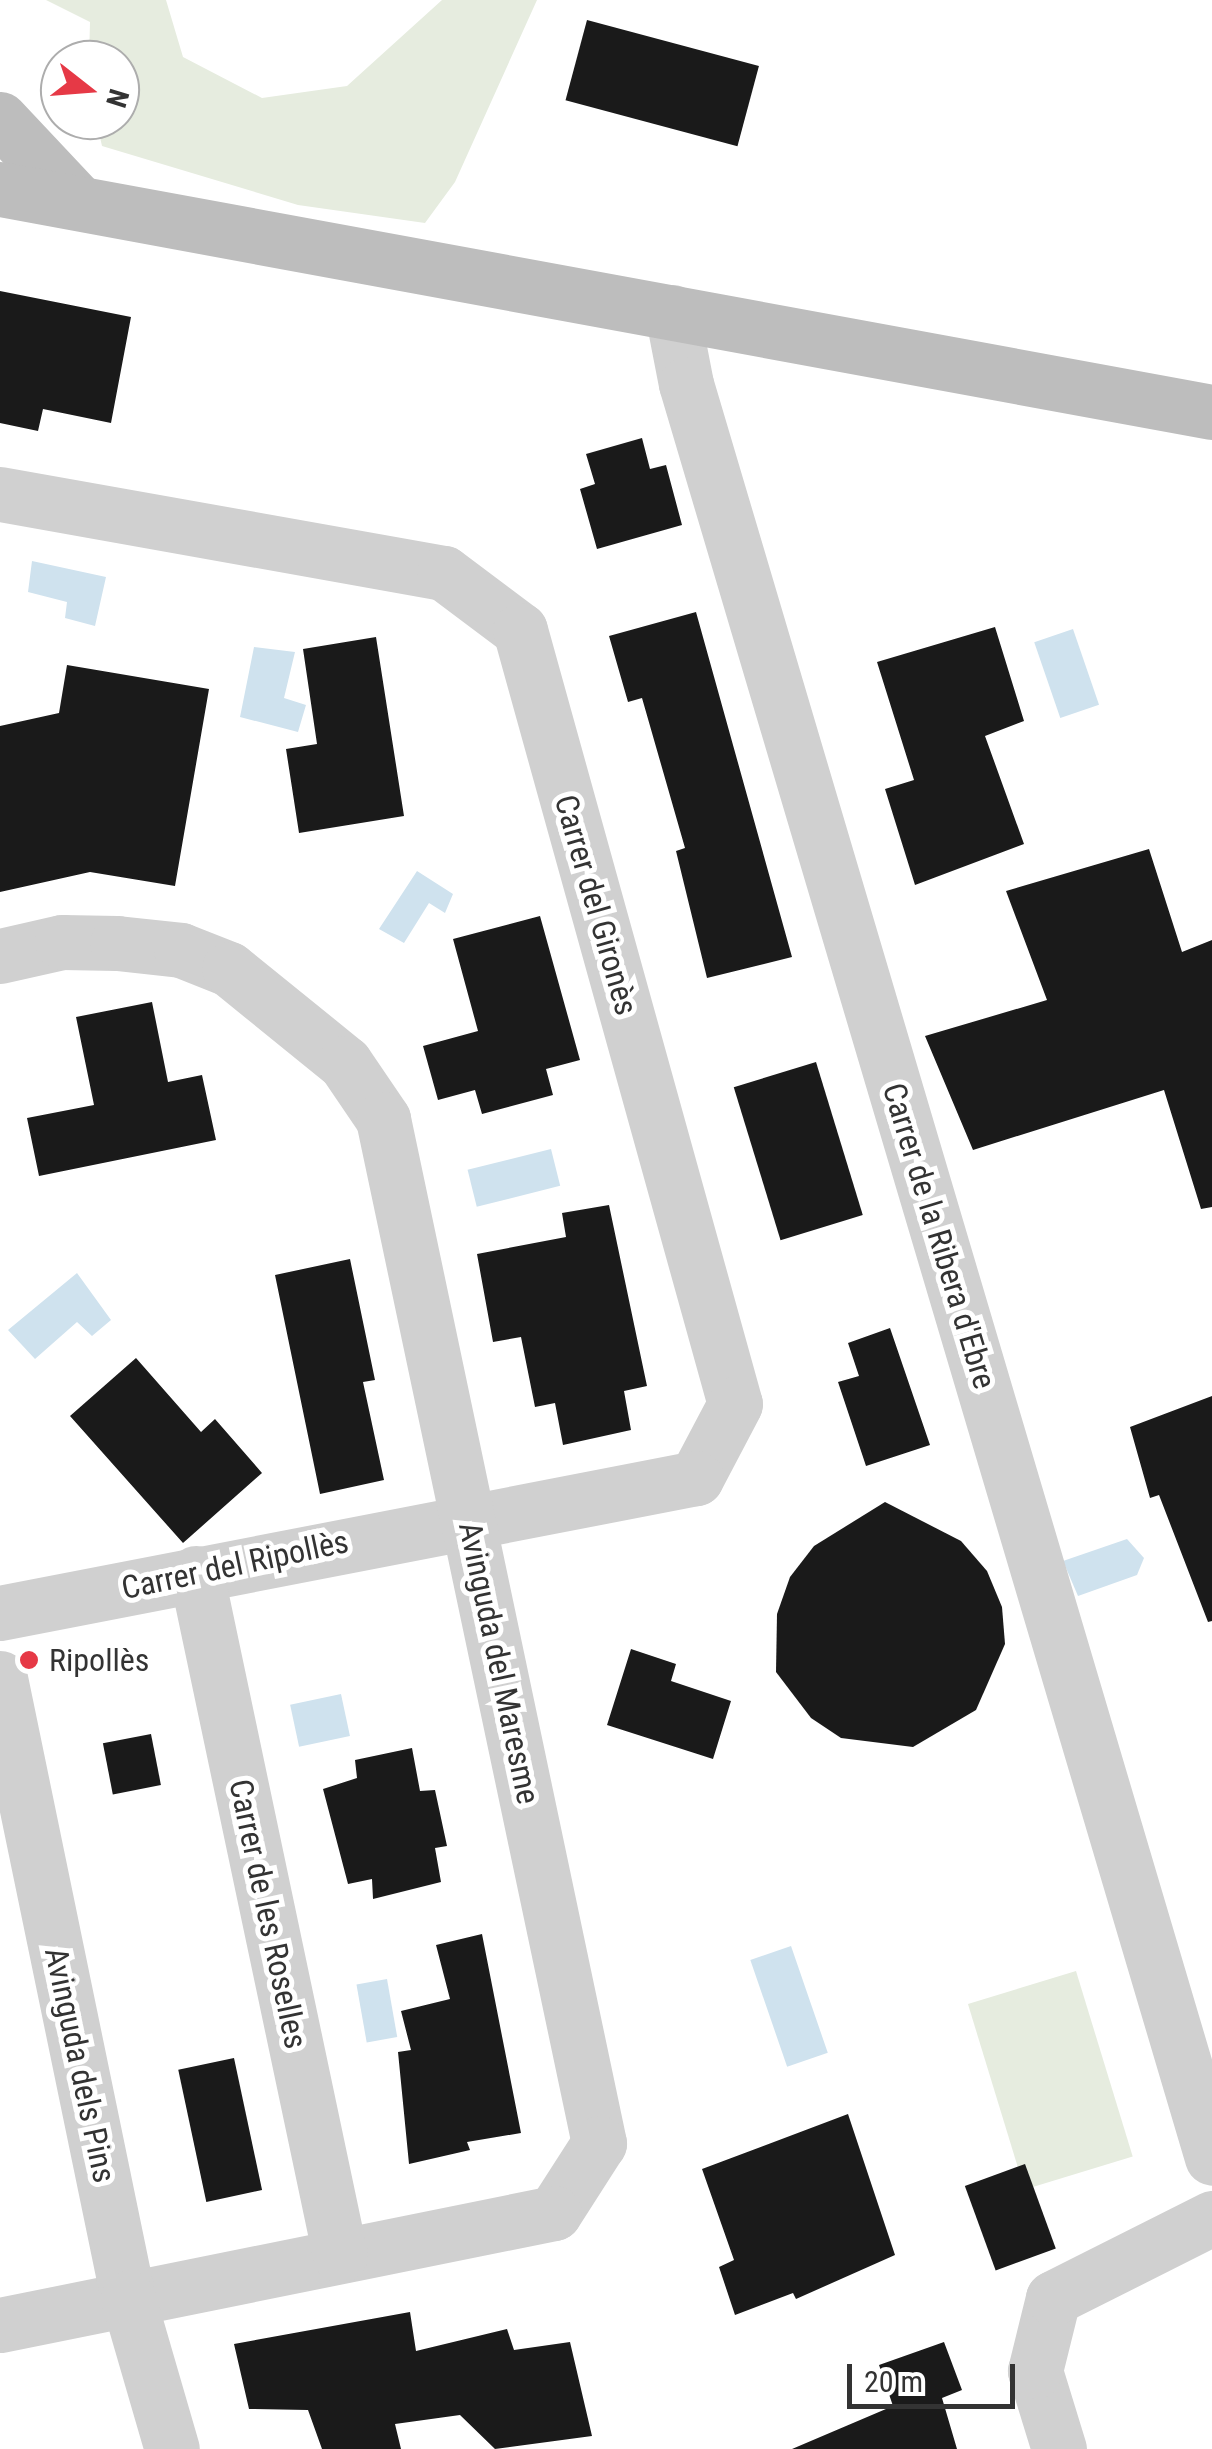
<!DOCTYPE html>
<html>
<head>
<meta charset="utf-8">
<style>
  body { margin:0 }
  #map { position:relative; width:1212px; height:2449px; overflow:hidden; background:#fff; font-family:"Roboto Condensed",sans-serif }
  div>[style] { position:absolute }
  .green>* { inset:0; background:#e6ecdf; transform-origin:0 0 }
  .water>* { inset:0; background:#cfe2ee; transform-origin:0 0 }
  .building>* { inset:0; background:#1a1a1a; transform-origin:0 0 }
  .street>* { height:55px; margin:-27.5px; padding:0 27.5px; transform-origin:27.5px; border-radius:27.5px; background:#d0d0d0 }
  .secondary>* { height:55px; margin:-27.5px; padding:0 27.5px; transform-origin:27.5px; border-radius:27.5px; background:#bdbdbd }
  .dots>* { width:28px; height:28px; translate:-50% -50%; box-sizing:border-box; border:5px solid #fff; border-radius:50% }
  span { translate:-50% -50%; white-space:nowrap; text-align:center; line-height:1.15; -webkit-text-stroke:10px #fff; paint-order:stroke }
  .street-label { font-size:32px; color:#333 }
  .poi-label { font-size:32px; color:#333 }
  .left { translate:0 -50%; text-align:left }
  .north { position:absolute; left:40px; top:40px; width:100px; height:100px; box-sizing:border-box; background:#fff; border:2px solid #adadad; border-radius:50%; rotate:107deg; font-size:28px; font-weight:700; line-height:40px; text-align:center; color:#333 }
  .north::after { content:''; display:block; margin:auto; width:35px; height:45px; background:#e63946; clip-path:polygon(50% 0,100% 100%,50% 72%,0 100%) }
  .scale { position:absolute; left:847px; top:2364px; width:168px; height:45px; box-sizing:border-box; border:5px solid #333; border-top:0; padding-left:12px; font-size:30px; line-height:35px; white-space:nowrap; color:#333; -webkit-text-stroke:8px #fff; paint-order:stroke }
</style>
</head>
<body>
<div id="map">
  <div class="green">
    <i style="clip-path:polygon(46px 0,166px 0,183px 57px,262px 98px,347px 86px,442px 0,537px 0,455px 182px,425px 223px,298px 205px,102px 146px,96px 120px,120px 120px,120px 60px,89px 60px,90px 22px)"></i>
    <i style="left:1076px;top:1971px;width:194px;height:113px;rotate:73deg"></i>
  </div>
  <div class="water">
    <i style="clip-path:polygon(32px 561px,106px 577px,95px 626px,65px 618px,67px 602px,28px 592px)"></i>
    <i style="left:1073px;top:629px;width:80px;height:41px;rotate:71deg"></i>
    <i style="clip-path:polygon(254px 647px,295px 652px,284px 698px,306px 705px,298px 732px,240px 717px)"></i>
    <i style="clip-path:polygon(417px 871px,453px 894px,445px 913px,429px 903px,404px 943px,379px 929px)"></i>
    <i style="left:551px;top:1149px;width:38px;height:86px;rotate:76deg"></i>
    <i style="clip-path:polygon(77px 1273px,111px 1320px,92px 1336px,77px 1322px,35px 1359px,8px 1330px)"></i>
    <i style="clip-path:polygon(1127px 1539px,1144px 1558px,1137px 1575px,1078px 1596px,1063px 1561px)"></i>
    <i style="left:341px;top:1694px;width:43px;height:52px;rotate:78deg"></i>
    <i style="left:791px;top:1946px;width:113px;height:43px;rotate:71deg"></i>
    <i style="left:387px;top:1979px;width:59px;height:31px;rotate:80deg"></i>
  </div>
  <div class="building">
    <i style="left:587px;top:20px;width:178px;height:83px;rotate:15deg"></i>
    <i style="clip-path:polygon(0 291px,131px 317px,111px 423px,43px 409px,38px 431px,0 423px)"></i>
    <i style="clip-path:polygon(642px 438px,650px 469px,666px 465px,682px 525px,597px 549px,580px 489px,595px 484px,586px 454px)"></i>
    <i style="clip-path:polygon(696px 612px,792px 957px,707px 978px,676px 851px,685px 848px,642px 698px,628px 702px,609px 636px)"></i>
    <i style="clip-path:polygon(995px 627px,1024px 721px,985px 736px,1024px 844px,915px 885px,885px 789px,914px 780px,877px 662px)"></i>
    <i style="clip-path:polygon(376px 637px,404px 816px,299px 833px,286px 749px,317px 744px,303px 649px)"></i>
    <i style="clip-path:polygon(67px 665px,209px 689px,175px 886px,90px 872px,0 892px,0 726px,59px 713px)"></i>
    <i style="clip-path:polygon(1149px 849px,1182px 952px,1212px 940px,1212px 1207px,1201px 1209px,1164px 1090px,973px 1150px,925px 1036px,1047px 1000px,1006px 891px)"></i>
    <i style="clip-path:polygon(540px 916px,580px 1060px,546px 1069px,553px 1095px,482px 1114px,475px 1090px,438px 1100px,423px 1046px,478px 1031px,453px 939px)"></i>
    <i style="clip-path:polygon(152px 1002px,168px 1082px,202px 1075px,216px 1140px,39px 1176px,27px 1118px,94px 1105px,76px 1017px)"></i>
    <i style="left:816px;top:1062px;width:160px;height:86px;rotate:73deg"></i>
    <i style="clip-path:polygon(609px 1205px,647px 1386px,624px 1391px,631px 1430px,563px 1445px,555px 1403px,535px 1407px,521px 1337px,493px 1342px,477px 1254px,566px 1237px,562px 1213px)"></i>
    <i style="clip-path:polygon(350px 1259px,375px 1380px,363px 1382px,384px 1480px,320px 1494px,275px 1275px)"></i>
    <i style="clip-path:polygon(890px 1328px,930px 1445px,866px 1466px,838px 1382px,859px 1376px,848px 1343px)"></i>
    <i style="clip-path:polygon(136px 1358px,201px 1432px,215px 1419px,262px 1473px,183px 1543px,70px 1416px)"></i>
    <i style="clip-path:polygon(1212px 1396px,1212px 1621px,1208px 1622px,1159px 1495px,1150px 1498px,1130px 1427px)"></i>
    <i style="clip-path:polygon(885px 1502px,961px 1541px,987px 1571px,1002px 1607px,1005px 1644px,976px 1710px,913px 1747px,841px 1738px,811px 1718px,776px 1672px,777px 1614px,790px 1577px,814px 1546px)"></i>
    <i style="clip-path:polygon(631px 1649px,676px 1664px,671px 1681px,731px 1701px,713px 1759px,607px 1725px)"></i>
    <i style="left:151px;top:1734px;width:52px;height:49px;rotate:79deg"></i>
    <i style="clip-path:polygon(412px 1748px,420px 1791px,435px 1790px,447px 1846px,435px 1848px,441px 1882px,373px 1899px,372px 1879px,348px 1884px,323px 1789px,357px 1778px,355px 1760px)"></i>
    <i style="clip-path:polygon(482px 1934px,521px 2133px,467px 2142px,470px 2150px,409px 2164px,398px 2052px,411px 2050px,401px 2011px,450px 1999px,436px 1945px)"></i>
    <i style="left:234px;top:2058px;width:135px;height:57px;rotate:78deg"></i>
    <i style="clip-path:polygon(848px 2114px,895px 2255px,796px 2299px,793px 2293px,735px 2315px,719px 2267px,734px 2260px,702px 2169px)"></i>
    <i style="left:1025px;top:2164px;width:90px;height:64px;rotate:70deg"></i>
    <i style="clip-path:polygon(410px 2312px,416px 2351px,507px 2329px,514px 2350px,570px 2342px,592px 2436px,495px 2449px,460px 2415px,395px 2424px,401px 2449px,322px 2449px,308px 2410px,249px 2409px,234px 2344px)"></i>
    <i style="clip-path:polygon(944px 2342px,962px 2390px,942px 2398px,957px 2449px,792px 2449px,893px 2406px,879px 2365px)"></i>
  </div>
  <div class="street">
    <i style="left:672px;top:312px;width:73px;rotate:79deg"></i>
    <i style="left:686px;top:384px;width:1850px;rotate:73.48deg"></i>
    <i style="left:0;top:494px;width:451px;rotate:10.1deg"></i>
    <i style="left:444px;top:573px;width:95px;rotate:36.9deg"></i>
    <i style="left:520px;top:630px;width:803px;rotate:74.48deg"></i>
    <i style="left:735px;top:1404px;width:84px;rotate:117.8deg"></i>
    <i style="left:696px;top:1478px;width:709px;rotate:169.02deg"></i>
    <i style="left:0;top:956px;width:64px;rotate:-12.7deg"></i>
    <i style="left:62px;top:942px;width:55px;rotate:1deg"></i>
    <i style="left:117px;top:943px;width:64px;rotate:6.2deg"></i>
    <i style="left:181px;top:950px;width:52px;rotate:21.6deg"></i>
    <i style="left:229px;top:969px;width:149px;rotate:39deg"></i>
    <i style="left:345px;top:1063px;width:68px;rotate:55.8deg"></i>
    <i style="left:383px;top:1119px;width:1047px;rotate:78.09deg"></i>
    <i style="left:599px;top:2143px;width:83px;rotate:122.7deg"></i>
    <i style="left:554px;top:2213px;width:565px;rotate:168.57deg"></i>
    <i style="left:196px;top:1573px;width:697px;rotate:78.08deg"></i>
    <i style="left:0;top:1678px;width:633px;rotate:78.34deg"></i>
    <i style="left:128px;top:2298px;width:157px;rotate:73.8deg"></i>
    <i style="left:1059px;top:2449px;width:82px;rotate:-107.1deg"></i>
    <i style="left:1035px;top:2371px;width:75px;rotate:-76.1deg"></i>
    <i style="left:1053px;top:2298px;width:178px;rotate:-26.7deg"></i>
  </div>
  <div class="secondary">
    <i style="left:0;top:119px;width:114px;rotate:46.8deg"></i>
    <i style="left:0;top:189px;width:1232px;rotate:10.43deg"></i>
  </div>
  <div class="dots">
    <i style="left:29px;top:1660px;background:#e63946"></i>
  </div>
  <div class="street-label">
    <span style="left:596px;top:905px;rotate:74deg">Carrer del Gironès</span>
    <span style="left:939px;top:1236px;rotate:73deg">Carrer de la Ribera d'Ebre</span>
    <span style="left:235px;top:1565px;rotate:-12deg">Carrer del Ripollès</span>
    <span style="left:499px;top:1663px;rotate:78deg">Avinguda del Maresme</span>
    <span style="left:268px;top:1914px;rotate:78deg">Carrer de les Roselles</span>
    <span style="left:80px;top:2065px;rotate:78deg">Avinguda dels Pins</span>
  </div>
  <div class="poi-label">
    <span class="left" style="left:49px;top:1660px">Ripollès</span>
  </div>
  <div class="north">N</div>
  <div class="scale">20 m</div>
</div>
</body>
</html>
